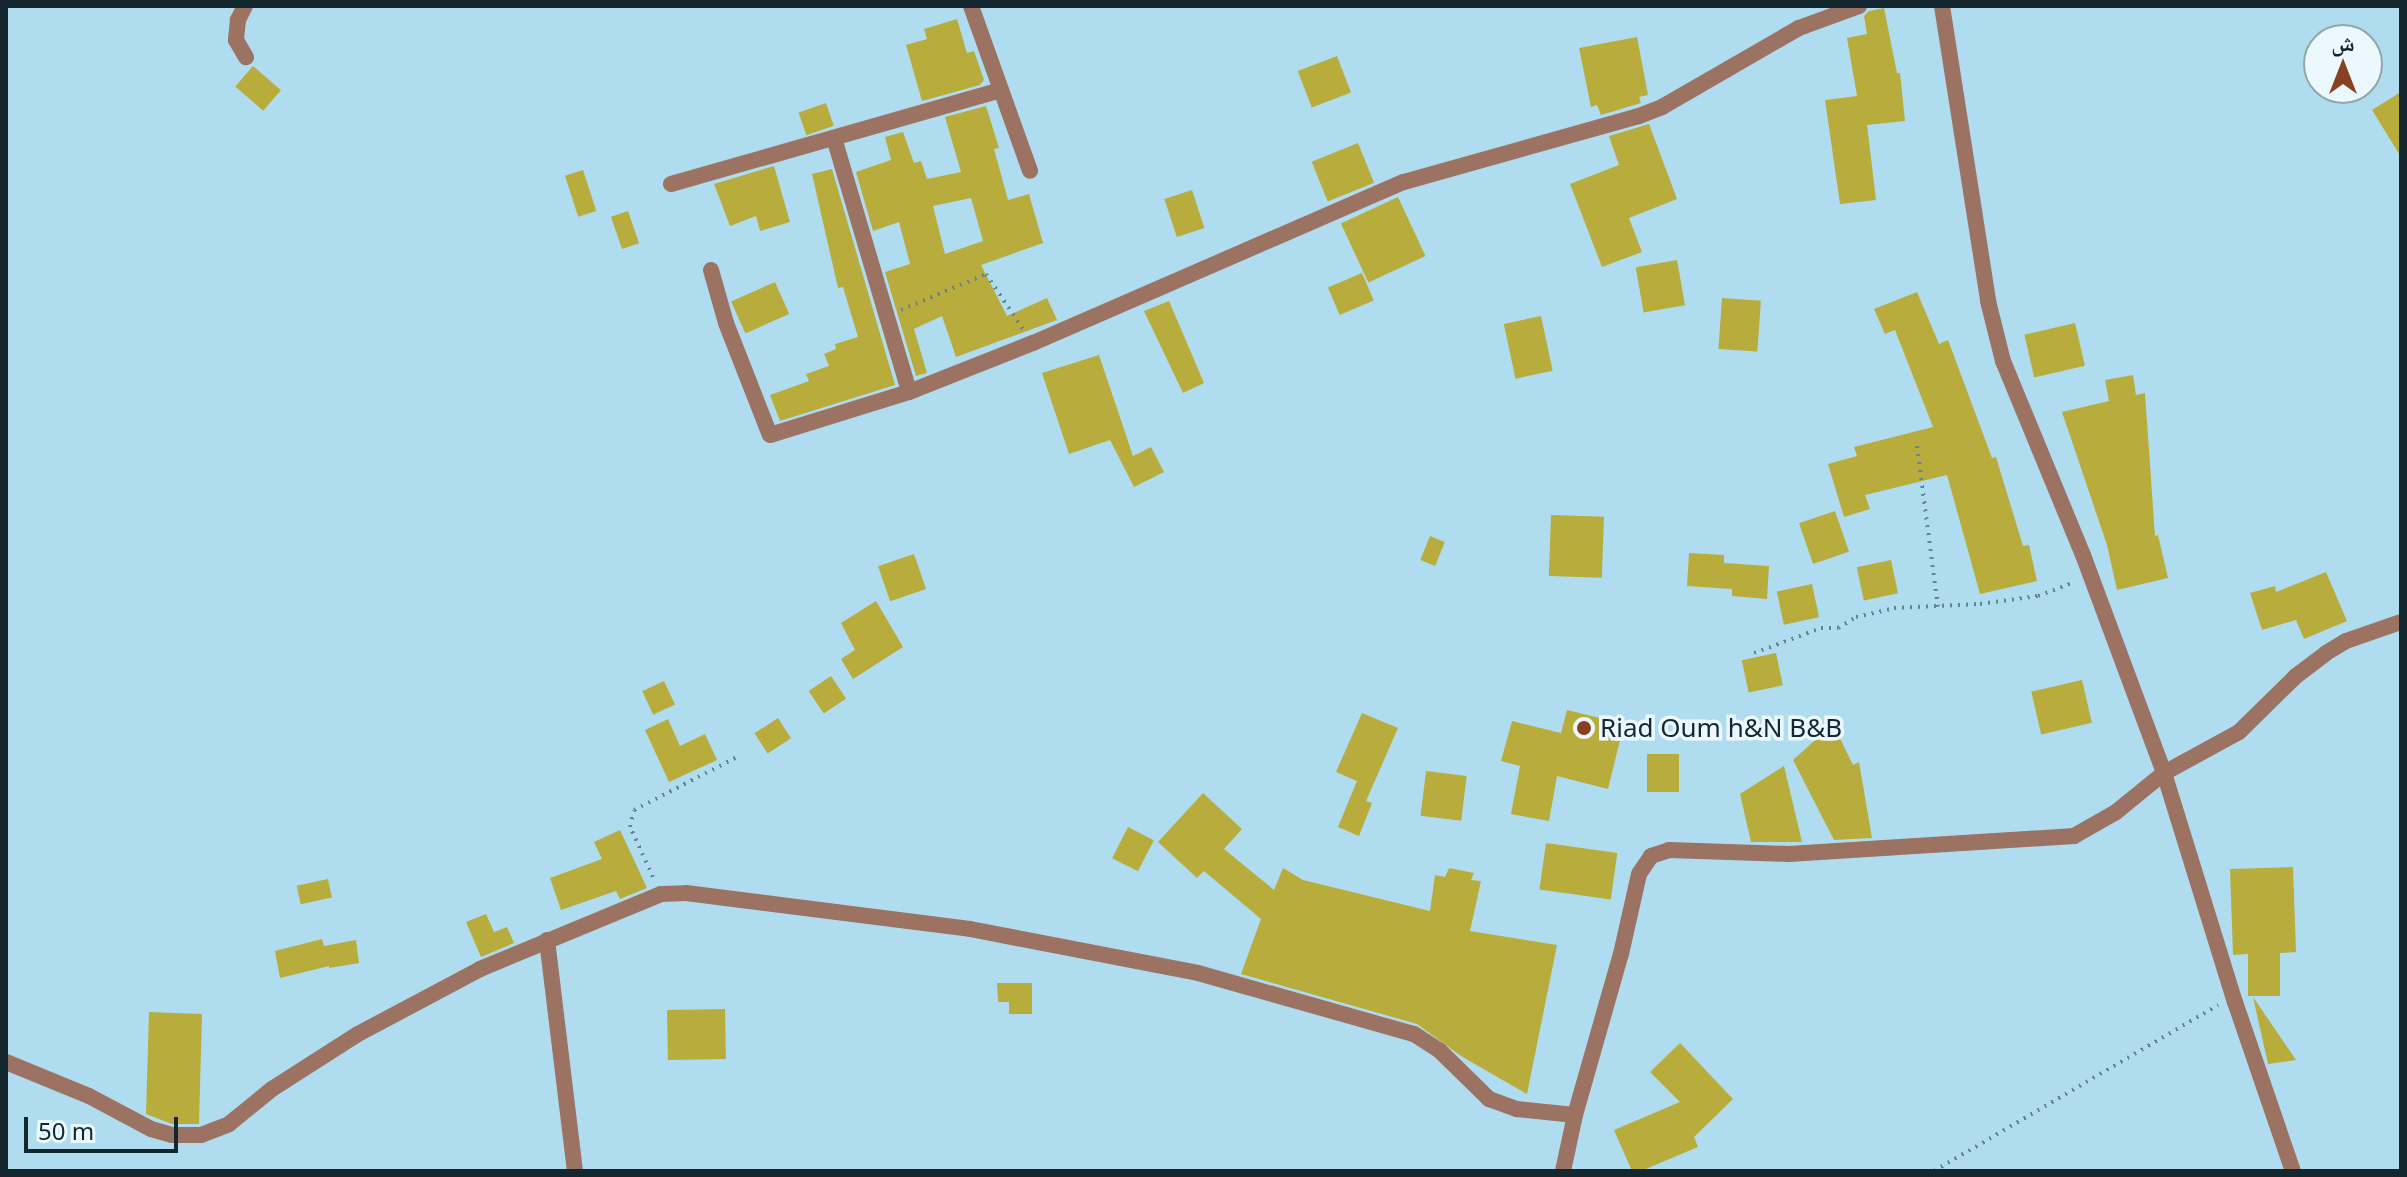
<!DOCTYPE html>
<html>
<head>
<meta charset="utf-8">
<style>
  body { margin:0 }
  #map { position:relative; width:2407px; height:1177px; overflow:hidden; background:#afddef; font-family:"Noto Sans","Noto Naskh Arabic",sans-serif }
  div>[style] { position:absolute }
  .building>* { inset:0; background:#b8ac3c; transform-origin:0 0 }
  .path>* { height:4px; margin-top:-2px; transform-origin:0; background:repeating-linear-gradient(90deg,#648491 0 2px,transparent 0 8px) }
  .street>* { height:16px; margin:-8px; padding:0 8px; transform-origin:8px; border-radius:8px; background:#9c7262 }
  .dots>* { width:22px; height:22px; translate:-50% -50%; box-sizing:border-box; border:4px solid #ebf8fd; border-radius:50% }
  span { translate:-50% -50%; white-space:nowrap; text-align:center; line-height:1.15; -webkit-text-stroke:7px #ebf8fd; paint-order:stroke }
  .poi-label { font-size:26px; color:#15272e }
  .left { translate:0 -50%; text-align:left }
  .frame { position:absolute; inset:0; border:8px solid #15272e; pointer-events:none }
  .north { position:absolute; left:2303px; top:24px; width:80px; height:80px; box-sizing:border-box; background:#ebf8fd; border:2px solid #95a4aa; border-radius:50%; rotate:0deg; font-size:22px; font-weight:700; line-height:32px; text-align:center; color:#15272e }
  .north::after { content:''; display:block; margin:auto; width:28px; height:36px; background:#874020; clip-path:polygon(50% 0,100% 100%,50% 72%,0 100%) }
  .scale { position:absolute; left:24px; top:1117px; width:154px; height:36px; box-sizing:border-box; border:4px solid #15272e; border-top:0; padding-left:10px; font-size:24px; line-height:28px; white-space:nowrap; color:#15272e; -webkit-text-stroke:6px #ebf8fd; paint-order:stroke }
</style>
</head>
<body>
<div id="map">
  <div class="building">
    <i style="clip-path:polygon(1884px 8px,1897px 73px,1900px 73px,1905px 121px,1867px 125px,1876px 200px,1840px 204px,1825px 100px,1857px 96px,1847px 38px,1867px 34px,1864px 16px,1869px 11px)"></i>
    <i style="clip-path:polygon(957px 19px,967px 53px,974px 51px,984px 80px,980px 85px,922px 101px,906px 45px,927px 39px,924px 29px)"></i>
    <i style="clip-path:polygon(1637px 37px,1648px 95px,1639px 97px,1641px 103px,1601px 115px,1597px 105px,1591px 107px,1579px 48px)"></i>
    <i style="left:1337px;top:56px;width:39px;height:42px;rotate:69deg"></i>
    <i style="left:253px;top:66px;width:37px;height:27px;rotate:41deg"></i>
    <i style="clip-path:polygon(2401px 92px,2401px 157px,2372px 110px)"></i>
    <i style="left:826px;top:103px;width:24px;height:29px;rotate:71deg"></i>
    <i style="clip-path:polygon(evenodd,986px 106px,999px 148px,994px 149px,1008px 200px,1029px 194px,1043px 243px,981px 265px,1007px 316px,1047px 298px,1057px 320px,956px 357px,942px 316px,914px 329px,927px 373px,916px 376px,885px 272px,910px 264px,899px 222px,873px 231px,856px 172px,891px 160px,885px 137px,903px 132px,914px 163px,921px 161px,927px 179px,961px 172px,945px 117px,986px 106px,971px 198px,983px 241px,945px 254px,933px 206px,971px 198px)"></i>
    <i style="clip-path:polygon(1649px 124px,1677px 199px,1629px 218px,1642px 252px,1602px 267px,1570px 184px,1619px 165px,1609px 136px)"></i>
    <i style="left:1358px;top:143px;width:43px;height:50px;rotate:68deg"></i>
    <i style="clip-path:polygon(774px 166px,790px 222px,760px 231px,756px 216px,730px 226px,714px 184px)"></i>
    <i style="clip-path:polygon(832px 169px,895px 385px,780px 421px,770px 395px,809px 381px,806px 374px,829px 366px,824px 354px,836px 349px,835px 344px,858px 337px,843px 287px,838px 288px,812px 174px)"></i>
    <i style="left:583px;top:170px;width:43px;height:19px;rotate:72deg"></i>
    <i style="left:1192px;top:190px;width:40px;height:29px;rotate:72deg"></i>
    <i style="left:1398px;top:197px;width:65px;height:63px;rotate:65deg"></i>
    <i style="left:628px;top:211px;width:34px;height:18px;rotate:71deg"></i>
    <i style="left:1677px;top:260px;width:46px;height:42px;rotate:80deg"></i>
    <i style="left:1362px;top:273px;width:30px;height:37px;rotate:67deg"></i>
    <i style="left:775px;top:282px;width:35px;height:48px;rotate:66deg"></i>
    <i style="clip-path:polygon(1917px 292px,1939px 344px,1948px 340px,1992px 458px,1996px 457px,2023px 546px,2029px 545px,2037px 581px,1980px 594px,1947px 475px,1865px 495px,1870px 509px,1844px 517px,1828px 464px,1857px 456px,1854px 447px,1933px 427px,1895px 330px,1885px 334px,1874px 309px)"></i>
    <i style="left:1722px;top:298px;width:39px;height:51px;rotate:4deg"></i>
    <i style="clip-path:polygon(1169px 301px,1204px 383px,1183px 393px,1144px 311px)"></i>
    <i style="left:1541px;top:316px;width:56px;height:38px;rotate:78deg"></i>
    <i style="left:2075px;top:323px;width:44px;height:52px;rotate:77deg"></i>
    <i style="clip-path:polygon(1099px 355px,1133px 456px,1151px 447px,1164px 472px,1134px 487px,1110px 440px,1069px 454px,1042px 373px)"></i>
    <i style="clip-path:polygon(2133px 375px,2136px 395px,2145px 393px,2155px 536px,2158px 535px,2168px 578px,2117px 590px,2107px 545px,2062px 412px,2109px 401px,2105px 380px)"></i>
    <i style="left:1835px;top:511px;width:43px;height:38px;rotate:71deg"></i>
    <i style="left:1551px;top:515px;width:53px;height:61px;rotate:2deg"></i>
    <i style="left:1430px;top:536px;width:16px;height:26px;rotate:22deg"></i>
    <i style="clip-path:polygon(1689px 553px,1724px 555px,1724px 563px,1769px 566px,1767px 599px,1732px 596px,1732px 589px,1687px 586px)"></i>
    <i style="left:914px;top:554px;width:37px;height:38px;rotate:71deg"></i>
    <i style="left:1891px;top:560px;width:34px;height:35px;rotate:78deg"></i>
    <i style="clip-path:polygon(2326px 572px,2347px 621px,2304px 639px,2296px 620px,2262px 630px,2250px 593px,2275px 586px,2276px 592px)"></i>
    <i style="left:1812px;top:584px;width:34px;height:36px;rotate:78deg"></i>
    <i style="clip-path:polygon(876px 601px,903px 647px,853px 679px,841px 659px,855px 650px,841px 623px)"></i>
    <i style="left:1776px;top:653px;width:33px;height:35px;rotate:78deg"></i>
    <i style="left:831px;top:676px;width:27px;height:27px;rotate:56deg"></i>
    <i style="left:2082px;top:680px;width:44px;height:52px;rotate:77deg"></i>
    <i style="left:664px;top:681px;width:26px;height:24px;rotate:65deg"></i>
    <i style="clip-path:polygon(1567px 710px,1624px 724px,1608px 789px,1557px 776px,1549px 821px,1511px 814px,1520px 766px,1501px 761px,1512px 721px,1561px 733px)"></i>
    <i style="clip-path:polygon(1362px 713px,1398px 728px,1366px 801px,1372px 803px,1359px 836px,1338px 827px,1357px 781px,1336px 772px)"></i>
    <i style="left:778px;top:718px;width:24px;height:28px;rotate:57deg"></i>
    <i style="clip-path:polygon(668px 719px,680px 746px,705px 734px,717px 760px,669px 782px,645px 730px)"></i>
    <i style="clip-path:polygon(1833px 724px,1853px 765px,1859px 762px,1872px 838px,1834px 840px,1793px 760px)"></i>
    <i style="left:1647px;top:754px;width:32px;height:38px"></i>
    <i style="clip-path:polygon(1784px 766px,1802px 842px,1751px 842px,1740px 794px)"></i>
    <i style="left:1426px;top:771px;width:41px;height:45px;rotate:7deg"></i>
    <i style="clip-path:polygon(1203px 793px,1242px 829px,1224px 849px,1274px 890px,1283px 868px,1303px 880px,1430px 911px,1435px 875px,1445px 877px,1449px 868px,1474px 873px,1471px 880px,1481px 881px,1470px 931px,1557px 945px,1527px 1094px,1461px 1056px,1417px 1024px,1241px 974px,1261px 919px,1204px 871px,1197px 878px,1158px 842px)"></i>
    <i style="left:1128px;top:827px;width:29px;height:35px;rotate:27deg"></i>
    <i style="clip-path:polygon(620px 830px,647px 888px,620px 899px,616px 891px,561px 910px,550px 878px,602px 859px,594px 842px)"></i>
    <i style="left:1546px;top:843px;width:72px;height:47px;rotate:8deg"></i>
    <i style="clip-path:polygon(2293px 867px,2296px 952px,2280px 953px,2280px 996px,2248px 996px,2248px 954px,2233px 955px,2230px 869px)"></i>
    <i style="left:328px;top:879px;width:19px;height:32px;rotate:78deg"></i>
    <i style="clip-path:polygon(486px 914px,494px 932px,507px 927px,514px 943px,481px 957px,466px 922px)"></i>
    <i style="clip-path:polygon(322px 939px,324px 946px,356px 940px,359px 963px,329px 968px,329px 966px,280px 978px,275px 951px)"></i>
    <i style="clip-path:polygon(997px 983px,1032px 983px,1032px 1014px,1009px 1014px,1009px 1002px,998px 1002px)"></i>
    <i style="clip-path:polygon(2253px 997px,2296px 1060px,2268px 1064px)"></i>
    <i style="left:725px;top:1009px;width:50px;height:58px;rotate:89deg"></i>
    <i style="clip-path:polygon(149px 1012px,202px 1014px,199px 1124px,172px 1124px,146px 1114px)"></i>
    <i style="clip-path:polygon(1680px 1043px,1733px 1099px,1694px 1137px,1698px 1147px,1641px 1171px,1632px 1171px,1614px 1130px,1680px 1102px,1650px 1072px)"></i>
  </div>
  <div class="path">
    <i style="left:901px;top:310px;width:92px;rotate:-23deg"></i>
    <i style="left:986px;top:274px;width:66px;rotate:56.1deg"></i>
    <i style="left:1917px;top:446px;width:162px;rotate:82.6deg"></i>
    <i style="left:1754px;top:653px;width:72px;rotate:-20.5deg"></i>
    <i style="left:1821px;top:628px;width:17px"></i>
    <i style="left:1838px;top:628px;width:21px;rotate:-31deg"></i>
    <i style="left:1856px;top:617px;width:39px;rotate:-13deg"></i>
    <i style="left:1894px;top:608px;width:86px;rotate:-2.7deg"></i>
    <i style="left:1980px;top:604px;width:59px;rotate:-7.9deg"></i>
    <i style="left:2038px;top:596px;width:39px;rotate:-21deg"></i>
    <i style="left:653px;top:877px;width:55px;rotate:-114.7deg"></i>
    <i style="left:630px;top:827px;width:17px;rotate:-77deg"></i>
    <i style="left:634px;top:810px;width:118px;rotate:-27.2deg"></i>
    <i style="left:1934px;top:1171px;width:329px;rotate:-30.3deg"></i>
  </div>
  <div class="street">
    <i style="left:245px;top:6px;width:16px;rotate:117deg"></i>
    <i style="left:238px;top:20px;width:20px;rotate:96deg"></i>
    <i style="left:236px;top:40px;width:20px;rotate:60deg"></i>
    <i style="left:971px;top:6px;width:175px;rotate:70.3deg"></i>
    <i style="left:1942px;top:6px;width:299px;rotate:81.1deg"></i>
    <i style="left:1988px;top:301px;width:62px;rotate:76deg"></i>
    <i style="left:2003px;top:361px;width:210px;rotate:67.6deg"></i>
    <i style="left:2083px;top:555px;width:233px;rotate:69.6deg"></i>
    <i style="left:2164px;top:773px;width:240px;rotate:72.8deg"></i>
    <i style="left:2235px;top:1002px;width:179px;rotate:71.1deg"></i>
    <i style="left:834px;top:138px;width:265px;rotate:73.5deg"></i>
    <i style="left:671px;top:184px;width:343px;rotate:-15.9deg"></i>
    <i style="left:711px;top:270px;width:55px;rotate:74.2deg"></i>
    <i style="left:726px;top:323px;width:120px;rotate:68.6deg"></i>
    <i style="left:770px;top:435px;width:145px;rotate:-17.2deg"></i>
    <i style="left:909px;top:392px;width:133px;rotate:-21.6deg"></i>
    <i style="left:1033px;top:343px;width:404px;rotate:-23.5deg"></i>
    <i style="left:1404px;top:182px;width:244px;rotate:-15.7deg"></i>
    <i style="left:1639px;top:116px;width:25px;rotate:-21deg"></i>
    <i style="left:1662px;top:107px;width:158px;rotate:-30deg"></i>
    <i style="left:1799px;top:28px;width:64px;rotate:-20.1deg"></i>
    <i style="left:547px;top:940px;width:233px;rotate:83.1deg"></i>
    <i style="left:6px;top:1062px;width:90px;rotate:22.3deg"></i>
    <i style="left:89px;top:1096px;width:70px;rotate:28deg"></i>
    <i style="left:151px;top:1129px;width:22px;rotate:16deg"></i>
    <i style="left:172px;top:1135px;width:29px"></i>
    <i style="left:201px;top:1135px;width:30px;rotate:-21deg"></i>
    <i style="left:229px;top:1124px;width:55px;rotate:-39.1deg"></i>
    <i style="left:272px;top:1089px;width:102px;rotate:-32.6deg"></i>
    <i style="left:358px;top:1034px;width:138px;rotate:-28deg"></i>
    <i style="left:480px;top:969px;width:196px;rotate:-22.5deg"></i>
    <i style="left:661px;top:894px;width:25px;rotate:-2deg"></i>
    <i style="left:686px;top:893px;width:286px;rotate:7.2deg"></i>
    <i style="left:970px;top:929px;width:232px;rotate:10.9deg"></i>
    <i style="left:1198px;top:973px;width:224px;rotate:15.8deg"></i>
    <i style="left:1414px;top:1034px;width:31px;rotate:33deg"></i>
    <i style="left:1440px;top:1051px;width:69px;rotate:44.4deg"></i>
    <i style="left:1489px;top:1099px;width:30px;rotate:20deg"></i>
    <i style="left:1517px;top:1109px;width:58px;rotate:5.9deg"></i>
    <i style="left:1575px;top:1115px;width:167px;rotate:-74.1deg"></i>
    <i style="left:1621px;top:954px;width:82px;rotate:-77.3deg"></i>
    <i style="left:1639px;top:874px;width:22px;rotate:-56deg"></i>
    <i style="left:1651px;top:856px;width:19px;rotate:-18deg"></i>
    <i style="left:1669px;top:850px;width:120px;rotate:1.9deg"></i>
    <i style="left:1789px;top:854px;width:286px;rotate:-3.6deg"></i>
    <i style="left:2074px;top:836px;width:48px;rotate:-29.7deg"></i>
    <i style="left:2116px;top:812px;width:62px;rotate:-39.1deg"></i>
    <i style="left:2164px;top:773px;width:85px;rotate:-28.7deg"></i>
    <i style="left:2239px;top:732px;width:80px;rotate:-44.5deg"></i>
    <i style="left:2296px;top:676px;width:38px;rotate:-37deg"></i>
    <i style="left:2326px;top:653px;width:23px;rotate:-31deg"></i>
    <i style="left:2346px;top:641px;width:58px;rotate:-19.1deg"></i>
    <i style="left:1563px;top:1171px;width:57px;rotate:-77.9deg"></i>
  </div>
  <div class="dots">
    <i style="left:1584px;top:728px;background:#874020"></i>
  </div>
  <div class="poi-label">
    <span class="left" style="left:1600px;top:728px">Riad Oum h&amp;N B&amp;B</span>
  </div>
  <div class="frame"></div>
  <div class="north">ش</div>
  <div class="scale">50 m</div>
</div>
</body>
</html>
